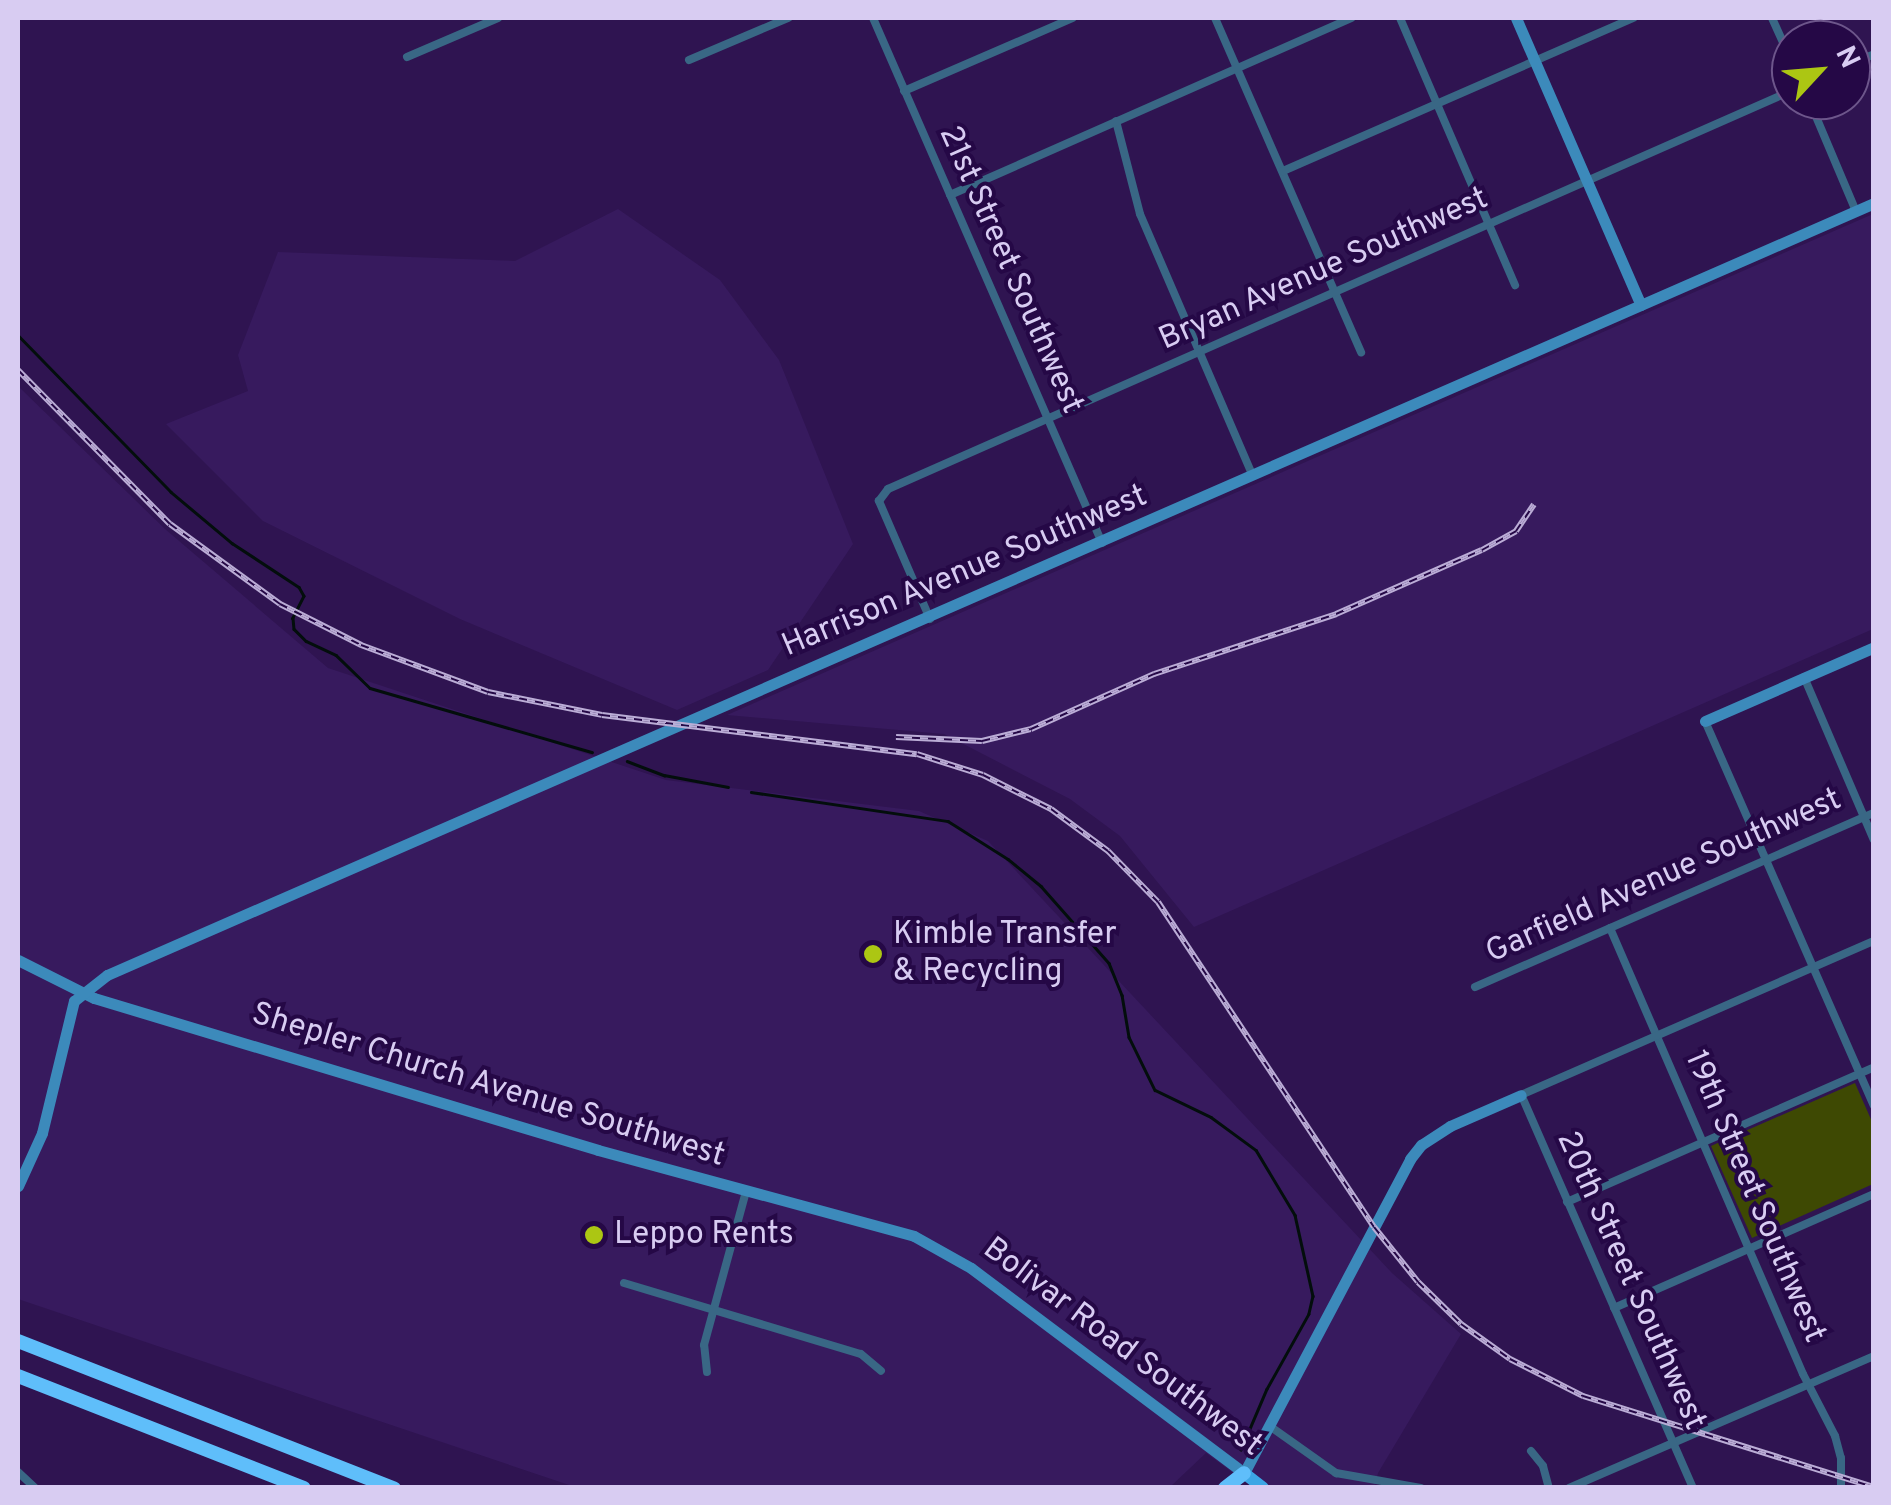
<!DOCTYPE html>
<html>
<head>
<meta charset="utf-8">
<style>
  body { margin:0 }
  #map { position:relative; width:1891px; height:1505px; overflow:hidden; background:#2f1451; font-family:Overpass,sans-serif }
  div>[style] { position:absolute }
  .built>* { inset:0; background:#371a5e }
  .green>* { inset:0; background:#3e4903 }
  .stream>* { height:2.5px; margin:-1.25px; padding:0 1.25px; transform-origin:1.25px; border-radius:1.25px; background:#030e0c }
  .street>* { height:8px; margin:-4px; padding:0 4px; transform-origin:4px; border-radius:4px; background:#396785 }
  .secondary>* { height:11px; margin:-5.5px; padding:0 5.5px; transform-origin:5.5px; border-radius:5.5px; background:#3c8abb }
  .primary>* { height:12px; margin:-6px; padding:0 6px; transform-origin:6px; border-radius:6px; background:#3ca6e5 }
  .highway>* { height:14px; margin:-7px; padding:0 7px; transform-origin:7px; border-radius:7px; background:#5fbefa }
  .rail>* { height:6px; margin-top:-3px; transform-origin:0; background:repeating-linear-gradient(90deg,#250846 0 8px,#bbadd6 0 16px); box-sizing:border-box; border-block:2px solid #bbadd6 }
  .dots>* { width:28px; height:28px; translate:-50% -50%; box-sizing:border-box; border:5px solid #250846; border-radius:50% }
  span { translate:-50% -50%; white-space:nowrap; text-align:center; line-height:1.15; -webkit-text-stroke:8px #250846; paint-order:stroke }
  .street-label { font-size:32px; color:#d8ccf2 }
  .poi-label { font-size:32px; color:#d8ccf2 }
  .left { translate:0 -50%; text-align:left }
  .frame { position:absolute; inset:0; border:20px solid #d8ccf2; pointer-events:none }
  .north { position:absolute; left:1771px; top:20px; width:100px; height:100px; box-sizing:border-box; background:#250846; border:2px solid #6d568b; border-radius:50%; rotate:64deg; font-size:28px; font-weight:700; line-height:40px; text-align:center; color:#d8ccf2 }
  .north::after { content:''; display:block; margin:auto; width:35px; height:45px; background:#acc613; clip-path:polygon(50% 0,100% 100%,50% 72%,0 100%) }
</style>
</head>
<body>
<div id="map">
  <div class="built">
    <i style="clip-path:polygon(618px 209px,720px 280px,779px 360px,853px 544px,768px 670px,677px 710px,460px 619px,263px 521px,166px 424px,248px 391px,238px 355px,278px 252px,515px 261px)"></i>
    <i style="clip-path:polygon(1873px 214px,1873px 629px,1194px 927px,1120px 836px,1070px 799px,944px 734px,727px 715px)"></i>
    <i style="clip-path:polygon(18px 386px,165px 529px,328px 668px,666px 780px,919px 811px,988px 841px,1392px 1273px,1461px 1334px,1378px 1473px,1375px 1487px,1252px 1487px,1206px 1453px,1170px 1487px,575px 1487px,18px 1299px)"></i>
  </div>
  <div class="green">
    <i style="clip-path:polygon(1855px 1083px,1873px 1124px,1873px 1184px,1752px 1238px,1711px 1146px)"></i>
  </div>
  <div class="stream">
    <i style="left:18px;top:335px;width:219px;rotate:45.7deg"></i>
    <i style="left:171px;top:492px;width:80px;rotate:39.9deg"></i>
    <i style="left:232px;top:543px;width:80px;rotate:33.3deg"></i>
    <i style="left:299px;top:587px;width:10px;rotate:61deg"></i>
    <i style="left:304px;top:596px;width:25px;rotate:117deg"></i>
    <i style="left:293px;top:618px;width:11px;rotate:85deg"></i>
    <i style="left:294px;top:629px;width:17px;rotate:45deg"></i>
    <i style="left:306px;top:641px;width:33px;rotate:25deg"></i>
    <i style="left:336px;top:655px;width:47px;rotate:44.1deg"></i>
    <i style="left:370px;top:688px;width:231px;rotate:16.1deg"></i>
    <i style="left:627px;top:761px;width:40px;rotate:21deg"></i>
    <i style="left:664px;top:775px;width:65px;rotate:10.6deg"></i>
    <i style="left:751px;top:792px;width:199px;rotate:8.4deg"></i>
    <i style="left:948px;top:821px;width:71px;rotate:32.3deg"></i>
    <i style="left:1008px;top:859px;width:43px;rotate:39.3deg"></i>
    <i style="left:1041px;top:886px;width:103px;rotate:48.6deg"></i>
    <i style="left:1109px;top:963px;width:35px;rotate:68deg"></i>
    <i style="left:1122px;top:995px;width:43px;rotate:80.5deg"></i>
    <i style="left:1129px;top:1037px;width:59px;rotate:63.9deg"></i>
    <i style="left:1155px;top:1090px;width:62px;rotate:25.7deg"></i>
    <i style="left:1211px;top:1117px;width:56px;rotate:36.3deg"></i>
    <i style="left:1256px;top:1150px;width:76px;rotate:59deg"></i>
    <i style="left:1295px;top:1215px;width:83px;rotate:77.5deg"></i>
    <i style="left:1313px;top:1296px;width:18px;rotate:103deg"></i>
    <i style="left:1309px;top:1314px;width:86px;rotate:119.2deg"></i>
    <i style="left:1267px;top:1389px;width:66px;rotate:113.1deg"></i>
  </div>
  <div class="street">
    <i style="left:873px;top:18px;width:573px;rotate:66.43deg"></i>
    <i style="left:1215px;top:18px;width:365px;rotate:66.4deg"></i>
    <i style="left:1400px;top:18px;width:291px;rotate:66.7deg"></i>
    <i style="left:1772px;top:18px;width:46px;rotate:65.7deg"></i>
    <i style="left:407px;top:57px;width:99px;rotate:-23.2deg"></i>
    <i style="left:689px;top:60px;width:108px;rotate:-23deg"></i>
    <i style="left:1851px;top:64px;width:25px;rotate:-23deg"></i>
    <i style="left:904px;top:91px;width:184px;rotate:-23.4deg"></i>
    <i style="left:1809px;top:100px;width:121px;rotate:67.1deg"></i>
    <i style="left:1116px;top:121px;width:96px;rotate:75.5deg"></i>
    <i style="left:1140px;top:214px;width:285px;rotate:66.7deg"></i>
    <i style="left:1283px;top:171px;width:383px;rotate:-23.6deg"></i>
    <i style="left:950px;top:195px;width:439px;rotate:-23.8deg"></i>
    <i style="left:930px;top:619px;width:129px;rotate:-113.4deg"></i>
    <i style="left:879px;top:501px;width:15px;rotate:-53deg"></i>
    <i style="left:888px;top:489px;width:987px;rotate:-23.79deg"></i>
    <i style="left:1804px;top:677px;width:177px;rotate:66.8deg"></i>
    <i style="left:1705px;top:721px;width:420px;rotate:66.3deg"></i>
    <i style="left:1610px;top:928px;width:486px;rotate:66.6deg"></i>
    <i style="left:1803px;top:1374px;width:70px;rotate:62.7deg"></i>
    <i style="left:1835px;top:1436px;width:23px;rotate:75deg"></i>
    <i style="left:1841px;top:1458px;width:30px;rotate:90deg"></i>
    <i style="left:1475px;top:987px;width:435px;rotate:-23.6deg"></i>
    <i style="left:1567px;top:1202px;width:335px;rotate:-23.7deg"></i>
    <i style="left:624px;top:1283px;width:247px;rotate:16.7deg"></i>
    <i style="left:861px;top:1354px;width:26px;rotate:40deg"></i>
    <i style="left:1614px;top:1308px;width:284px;rotate:-23.7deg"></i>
    <i style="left:707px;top:1372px;width:27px;rotate:-96deg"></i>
    <i style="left:704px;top:1345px;width:160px;rotate:-74.7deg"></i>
    <i style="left:1271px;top:1427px;width:80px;rotate:35.3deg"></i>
    <i style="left:1336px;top:1473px;width:86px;rotate:10deg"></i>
    <i style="left:1531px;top:1451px;width:19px;rotate:51deg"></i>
    <i style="left:1543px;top:1466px;width:23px;rotate:75deg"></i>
    <i style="left:18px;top:1472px;width:23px;rotate:43deg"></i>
    <i style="left:1569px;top:1488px;width:332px;rotate:-23.4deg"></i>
    <i style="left:1693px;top:1488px;width:429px;rotate:-113.6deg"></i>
    <i style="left:1521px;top:1095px;width:385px;rotate:-23.6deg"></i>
  </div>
  <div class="secondary">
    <i style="left:1516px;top:18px;width:313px;rotate:66.5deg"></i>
    <i style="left:1705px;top:721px;width:184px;rotate:-23.6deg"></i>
    <i style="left:18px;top:960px;width:85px;rotate:26.6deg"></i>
    <i style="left:94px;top:998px;width:526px;rotate:16.78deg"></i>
    <i style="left:598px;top:1150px;width:327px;rotate:15.2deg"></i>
    <i style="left:914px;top:1236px;width:65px;rotate:29.3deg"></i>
    <i style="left:971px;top:1268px;width:341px;rotate:36.9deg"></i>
    <i style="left:1244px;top:1473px;width:355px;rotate:-62.1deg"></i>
    <i style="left:1410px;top:1159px;width:18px;rotate:-52deg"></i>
    <i style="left:1421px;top:1145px;width:35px;rotate:-33deg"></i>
    <i style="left:1450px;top:1126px;width:77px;rotate:-23.6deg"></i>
    <i style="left:18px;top:1186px;width:58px;rotate:-65.6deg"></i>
    <i style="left:42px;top:1133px;width:136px;rotate:-76.4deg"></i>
    <i style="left:74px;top:1001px;width:42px;rotate:-38.2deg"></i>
    <i style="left:107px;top:975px;width:1928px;rotate:-23.6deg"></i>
  </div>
  <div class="primary">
    <i style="left:1244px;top:1473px;width:24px;rotate:38deg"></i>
  </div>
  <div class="highway">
    <i style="left:18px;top:1341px;width:404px;rotate:21.4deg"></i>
    <i style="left:18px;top:1376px;width:307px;rotate:21.4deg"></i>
    <i style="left:1225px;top:1488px;width:24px;rotate:-38deg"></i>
  </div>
  <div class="rail">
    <i style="left:18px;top:370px;width:216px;rotate:45.4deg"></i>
    <i style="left:170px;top:524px;width:136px;rotate:36deg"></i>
    <i style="left:280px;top:604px;width:91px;rotate:26.8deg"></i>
    <i style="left:361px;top:645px;width:135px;rotate:20.3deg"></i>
    <i style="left:488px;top:692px;width:116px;rotate:11.4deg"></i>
    <i style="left:602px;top:715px;width:317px;rotate:7.1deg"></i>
    <i style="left:917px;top:754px;width:69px;rotate:17.7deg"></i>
    <i style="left:983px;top:775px;width:76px;rotate:26.6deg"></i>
    <i style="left:1051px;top:809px;width:71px;rotate:36.4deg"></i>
    <i style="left:1108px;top:851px;width:71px;rotate:45.6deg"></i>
    <i style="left:1158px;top:902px;width:390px;rotate:56.4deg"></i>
    <i style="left:1374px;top:1227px;width:70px;rotate:51.3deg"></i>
    <i style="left:1418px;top:1282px;width:60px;rotate:44.3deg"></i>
    <i style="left:1461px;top:1324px;width:60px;rotate:35.5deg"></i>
    <i style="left:1510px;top:1359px;width:82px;rotate:26.9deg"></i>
    <i style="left:1583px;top:1396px;width:305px;rotate:17.4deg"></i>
    <i style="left:896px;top:737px;width:86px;rotate:2.7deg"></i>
    <i style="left:982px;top:741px;width:50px;rotate:-13.8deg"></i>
    <i style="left:1031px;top:729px;width:135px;rotate:-24.1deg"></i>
    <i style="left:1154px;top:674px;width:192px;rotate:-18.2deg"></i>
    <i style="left:1336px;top:614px;width:159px;rotate:-23.7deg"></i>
    <i style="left:1482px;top:550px;width:39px;rotate:-29deg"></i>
    <i style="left:1516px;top:531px;width:32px;rotate:-56deg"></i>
  </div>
  <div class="dots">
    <i style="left:873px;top:954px;background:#acc613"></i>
    <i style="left:594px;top:1235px;background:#acc613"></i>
  </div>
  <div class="street-label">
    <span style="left:1010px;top:270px;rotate:66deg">21st Street Southwest</span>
    <span style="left:1324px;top:270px;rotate:-24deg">Bryan Avenue Southwest</span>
    <span style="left:965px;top:572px;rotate:-23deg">Harrison Avenue Southwest</span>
    <span style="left:1664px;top:877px;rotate:-24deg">Garfield Avenue Southwest</span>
    <span style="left:488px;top:1086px;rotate:17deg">Shepler Church Avenue Southwest</span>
    <span style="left:1754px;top:1197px;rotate:67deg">19th Street Southwest</span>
    <span style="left:1630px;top:1281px;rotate:66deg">20th Street Southwest</span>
    <span style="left:1122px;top:1348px;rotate:37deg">Bolivar Road Southwest</span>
  </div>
  <div class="poi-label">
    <span class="left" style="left:893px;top:954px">Kimble Transfer<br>&amp; Recycling</span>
    <span class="left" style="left:614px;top:1235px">Leppo Rents</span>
  </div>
  <div class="frame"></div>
  <div class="north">N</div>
</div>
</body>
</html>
